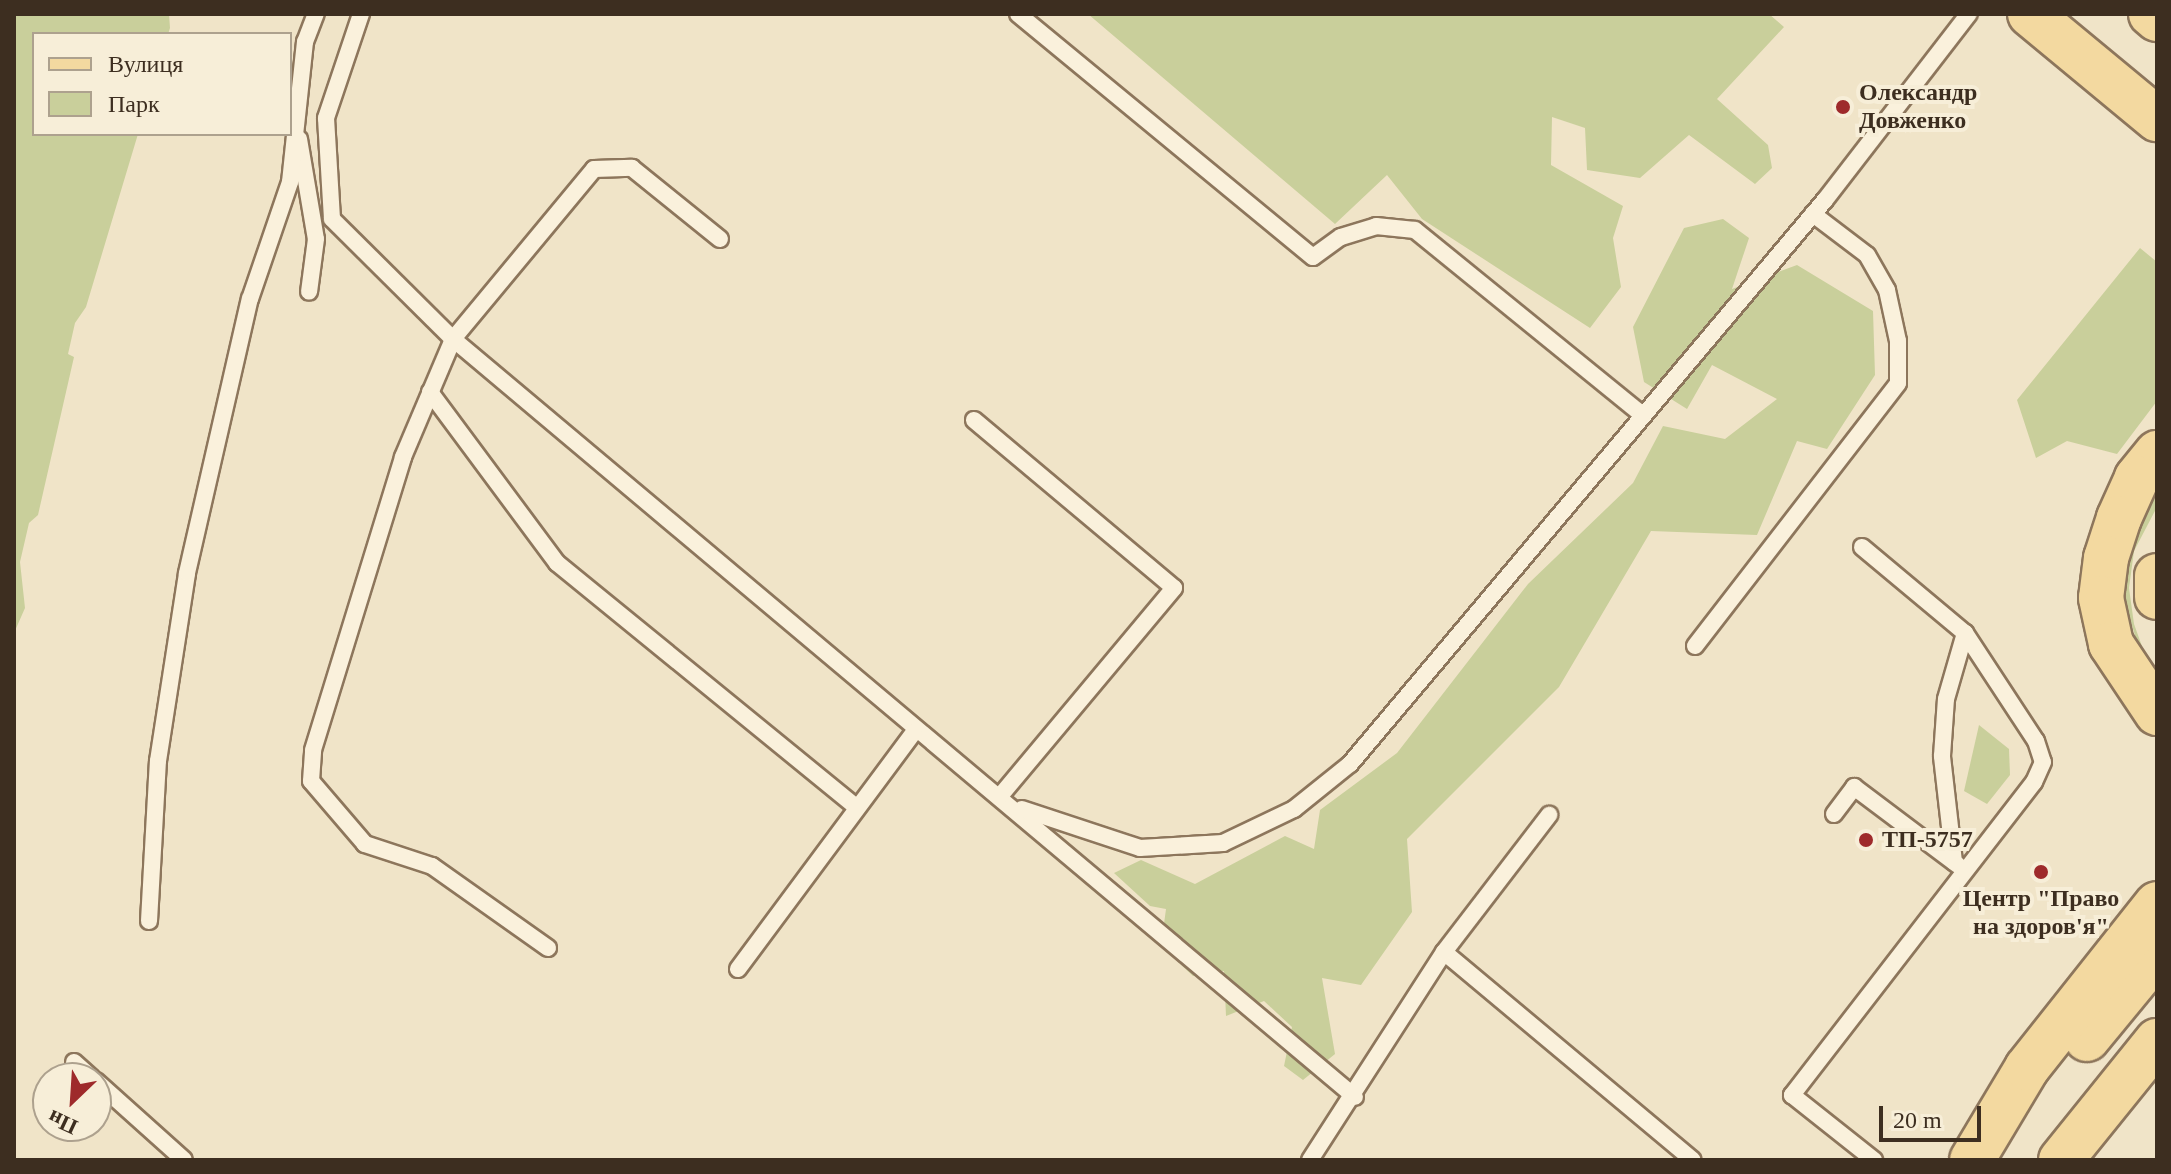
<!DOCTYPE html>
<html>
<head>
<meta charset="utf-8">
<style>
  body { margin:0 }
  #map { position:relative; width:2171px; height:1174px; overflow:hidden; background:#f0e4c8; font-family:Georgia,serif }
  div>[style] { position:absolute }
  .green>* { inset:0; background:#c9cf9b }
  .roads { filter:drop-shadow(2px 0 #8d765c) drop-shadow(-2px 0 #8d765c) drop-shadow(0 2px #8d765c) drop-shadow(0 -2px #8d765c) }
  .service>* { height:16px; margin:-8px; padding:0 8px; transform-origin:8px; border-radius:8px; background:#faf1dc }
  .primary>* { height:44px; margin:-22px; padding:0 22px; transform-origin:22px; border-radius:22px; background:#f3d9a0 }
  .dots>* { width:22px; height:22px; translate:-50% -50%; box-sizing:border-box; border:4px solid #f7eed8; border-radius:50% }
  span { translate:-50% -50%; white-space:nowrap; text-align:center; line-height:1.15; -webkit-text-stroke:8px #f7eed8; paint-order:stroke }
  .poi-label { font-size:24px; color:#3d2e20; font-weight:700 }
  .left { translate:0 -50%; text-align:left }
  .frame { position:absolute; inset:0; border:16px solid #3d2e20; pointer-events:none }
  .legend { position:absolute; left:32px; top:32px; width:260px; height:104px; box-sizing:border-box; background:#f7eed8; border:2px solid #ada18e; margin:0; padding:10px 14px; list-style:none; font-size:24px; color:#3d2e20 }
  .legend li { display:flex; align-items:center; gap:16px; height:40px }
  .legend b { width:40px; border:2px solid #ada18e }
  .north { position:absolute; left:32px; top:1062px; width:80px; height:80px; box-sizing:border-box; background:#f7eed8; border:2px solid #ada18e; border-radius:50%; rotate:205deg; font-size:22px; font-weight:700; line-height:32px; text-align:center; color:#3d2e20 }
  .north::after { content:''; display:block; margin:auto; width:28px; height:36px; background:#9e2a2b; clip-path:polygon(50% 0,100% 100%,50% 72%,0 100%) }
  .scale { position:absolute; left:1879px; top:1106px; width:102px; height:36px; box-sizing:border-box; border:4px solid #3d2e20; border-top:0; padding-left:10px; font-size:24px; line-height:28px; white-space:nowrap; color:#3d2e20; -webkit-text-stroke:6px #f7eed8; paint-order:stroke }
</style>
</head>
<body>
<div id="map">
  <div class="green">
    <i style="clip-path:polygon(14px 14px,169px 14px,170px 28px,168px 34px,34px 34px,34px 134px,138px 134px,86px 307px,75px 323px,68px 354px,74px 357px,38px 515px,29px 523px,20px 562px,25px 608px,14px 633px)"></i>
    <i style="clip-path:polygon(1088px 14px,1769px 14px,1784px 27px,1717px 99px,1768px 145px,1772px 168px,1755px 184px,1689px 135px,1640px 178px,1587px 170px,1585px 128px,1552px 117px,1551px 165px,1623px 206px,1613px 238px,1621px 287px,1590px 328px,1422px 219px,1387px 175px,1335px 224px)"></i>
    <i style="clip-path:polygon(1723px 219px,1749px 238px,1732px 289px,1797px 265px,1873px 311px,1875px 375px,1827px 449px,1797px 441px,1757px 535px,1651px 531px,1559px 687px,1407px 839px,1412px 912px,1361px 985px,1322px 978px,1335px 1054px,1303px 1080px,1284px 1066px,1292px 1027px,1264px 1001px,1226px 1016px,1224px 971px,1193px 976px,1161px 946px,1166px 909px,1150px 906px,1114px 873px,1141px 860px,1195px 884px,1285px 836px,1314px 849px,1320px 810px,1397px 753px,1528px 584px,1633px 483px,1663px 426px,1725px 439px,1777px 399px,1712px 365px,1687px 409px,1644px 382px,1633px 327px,1684px 228px)"></i>
    <i style="clip-path:polygon(2140px 248px,2157px 262px,2157px 401px,2117px 454px,2067px 441px,2036px 458px,2017px 400px)"></i>
    <i style="clip-path:polygon(2157px 495px,2157px 507px,2134px 551px,2129px 588px,2134px 624px,2148px 663px,2157px 673px,2157px 685px,2146px 672px,2124px 599px,2127px 562px,2139px 524px)"></i>
    <i style="clip-path:polygon(1979px 725px,2009px 749px,2010px 775px,1987px 804px,1964px 791px)"></i>
  </div>
  <div class="roads">
    <div class="service">
      <i style="left:361px;top:14px;width:110px;rotate:108.6deg"></i>
      <i style="left:326px;top:118px;width:101px;rotate:86.6deg"></i>
      <i style="left:332px;top:219px;width:170px;rotate:44.8deg"></i>
      <i style="left:453px;top:339px;width:1178px;rotate:40.04deg"></i>
      <i style="left:1018px;top:14px;width:382px;rotate:39.5deg"></i>
      <i style="left:1313px;top:257px;width:34px;rotate:-36deg"></i>
      <i style="left:1341px;top:237px;width:37px;rotate:-17deg"></i>
      <i style="left:1376px;top:226px;width:39px;rotate:6deg"></i>
      <i style="left:1415px;top:230px;width:294px;rotate:39.1deg"></i>
      <i style="left:299px;top:139px;width:101px;rotate:80.4deg"></i>
      <i style="left:316px;top:239px;width:53px;rotate:97.5deg"></i>
      <i style="left:430px;top:392px;width:213px;rotate:53.4deg"></i>
      <i style="left:557px;top:563px;width:387px;rotate:39.2deg"></i>
      <i style="left:974px;top:420px;width:261px;rotate:40deg"></i>
      <i style="left:1174px;top:588px;width:271px;rotate:129.9deg"></i>
      <i style="left:1862px;top:547px;width:134px;rotate:39.9deg"></i>
      <i style="left:1965px;top:633px;width:129px;rotate:56.7deg"></i>
      <i style="left:2036px;top:741px;width:22px;rotate:72deg"></i>
      <i style="left:2043px;top:762px;width:22px;rotate:114deg"></i>
      <i style="left:2034px;top:782px;width:396px;rotate:127.7deg"></i>
      <i style="left:1792px;top:1095px;width:105px;rotate:38.4deg"></i>
      <i style="left:1695px;top:646px;width:332px;rotate:-52.3deg"></i>
      <i style="left:1898px;top:383px;width:42px;rotate:-90deg"></i>
      <i style="left:1898px;top:341px;width:52px;rotate:-102.2deg"></i>
      <i style="left:1887px;top:290px;width:40px;rotate:-119.7deg"></i>
      <i style="left:1867px;top:255px;width:68px;rotate:-142.8deg"></i>
      <i style="left:1022px;top:809px;width:124px;rotate:18.3deg"></i>
      <i style="left:1140px;top:848px;width:83px;rotate:-3.4deg"></i>
      <i style="left:1223px;top:843px;width:79px;rotate:-25.6deg"></i>
      <i style="left:1294px;top:809px;width:72px;rotate:-38.8deg"></i>
      <i style="left:1350px;top:764px;width:737px;rotate:-49.9deg"></i>
      <i style="left:1825px;top:200px;width:235px;rotate:-52.3deg"></i>
      <i style="left:1834px;top:814px;width:34px;rotate:-53deg"></i>
      <i style="left:1854px;top:787px;width:130px;rotate:36.9deg"></i>
      <i style="left:1954px;top:862px;width:107px;rotate:-96.5deg"></i>
      <i style="left:1942px;top:756px;width:57px;rotate:-86deg"></i>
      <i style="left:1946px;top:699px;width:69px;rotate:-73.9deg"></i>
      <i style="left:149px;top:921px;width:160px;rotate:-86.8deg"></i>
      <i style="left:158px;top:761px;width:190px;rotate:-81.2deg"></i>
      <i style="left:187px;top:573px;width:281px;rotate:-77.1deg"></i>
      <i style="left:250px;top:299px;width:124px;rotate:-71.1deg"></i>
      <i style="left:290px;top:182px;width:141px;rotate:-83.9deg"></i>
      <i style="left:305px;top:42px;width:30px;rotate:-69deg"></i>
      <i style="left:548px;top:948px;width:142px;rotate:-144.7deg"></i>
      <i style="left:432px;top:866px;width:71px;rotate:-161.8deg"></i>
      <i style="left:365px;top:844px;width:83px;rotate:-130.6deg"></i>
      <i style="left:311px;top:781px;width:31px;rotate:-86deg"></i>
      <i style="left:313px;top:750px;width:307px;rotate:-72.9deg"></i>
      <i style="left:403px;top:457px;width:128px;rotate:-67deg"></i>
      <i style="left:453px;top:339px;width:221px;rotate:-50.3deg"></i>
      <i style="left:594px;top:169px;width:38px;rotate:-2deg"></i>
      <i style="left:632px;top:168px;width:113px;rotate:38.9deg"></i>
      <i style="left:1444px;top:952px;width:324px;rotate:39.9deg"></i>
      <i style="left:738px;top:969px;width:295px;rotate:-53.4deg"></i>
      <i style="left:74px;top:1062px;width:24px;rotate:42deg"></i>
      <i style="left:96px;top:1081px;width:118px;rotate:41.9deg"></i>
      <i style="left:1310px;top:1160px;width:247px;rotate:-57.2deg"></i>
      <i style="left:1444px;top:952px;width:173px;rotate:-52.5deg"></i>
    </div>
    <div class="primary">
      <i style="left:2030px;top:14px;width:165px;rotate:39.6deg"></i>
      <i style="left:2151px;top:14px;width:8px;rotate:40deg"></i>
      <i style="left:2157px;top:453px;width:32px;rotate:129deg"></i>
      <i style="left:2137px;top:478px;width:44px;rotate:114.2deg"></i>
      <i style="left:2119px;top:518px;width:42px;rotate:108deg"></i>
      <i style="left:2106px;top:558px;width:40px;rotate:97.1deg"></i>
      <i style="left:2101px;top:598px;width:47px;rotate:77.7deg"></i>
      <i style="left:2111px;top:644px;width:83px;rotate:56.3deg"></i>
      <i style="left:2157px;top:576px;width:21px;rotate:90deg"></i>
      <i style="left:2087px;top:1039px;width:110px;rotate:-50.5deg"></i>
      <i style="left:1972px;top:1160px;width:107px;rotate:-59.1deg"></i>
      <i style="left:2027px;top:1068px;width:209px;rotate:-51.6deg"></i>
      <i style="left:2061px;top:1160px;width:153px;rotate:-51.1deg"></i>
    </div>
  </div>
  <div class="dots">
    <i style="left:1843px;top:107px;background:#9e2a2b"></i>
    <i style="left:1866px;top:840px;background:#9e2a2b"></i>
    <i style="left:2041px;top:872px;background:#9e2a2b"></i>
  </div>
  <div class="poi-label">
    <span class="left" style="left:1859px;top:107px">Олександр<br>Довженко</span>
    <span class="left" style="left:1882px;top:840px">ТП-5757</span>
    <span style="left:2041px;top:913px">Центр "Право<br>на здоров'я"</span>
  </div>
  <div class="frame"></div>
  <ul class="legend">
  <li><b style="height:10px;background:#f3d9a0"></b>Вулиця</li>
  <li><b style="height:22px;background:#c9cf9b"></b>Парк</li>
  </ul>
  <div class="north">Пн</div>
  <div class="scale">20 m</div>
</div>
</body>
</html>
